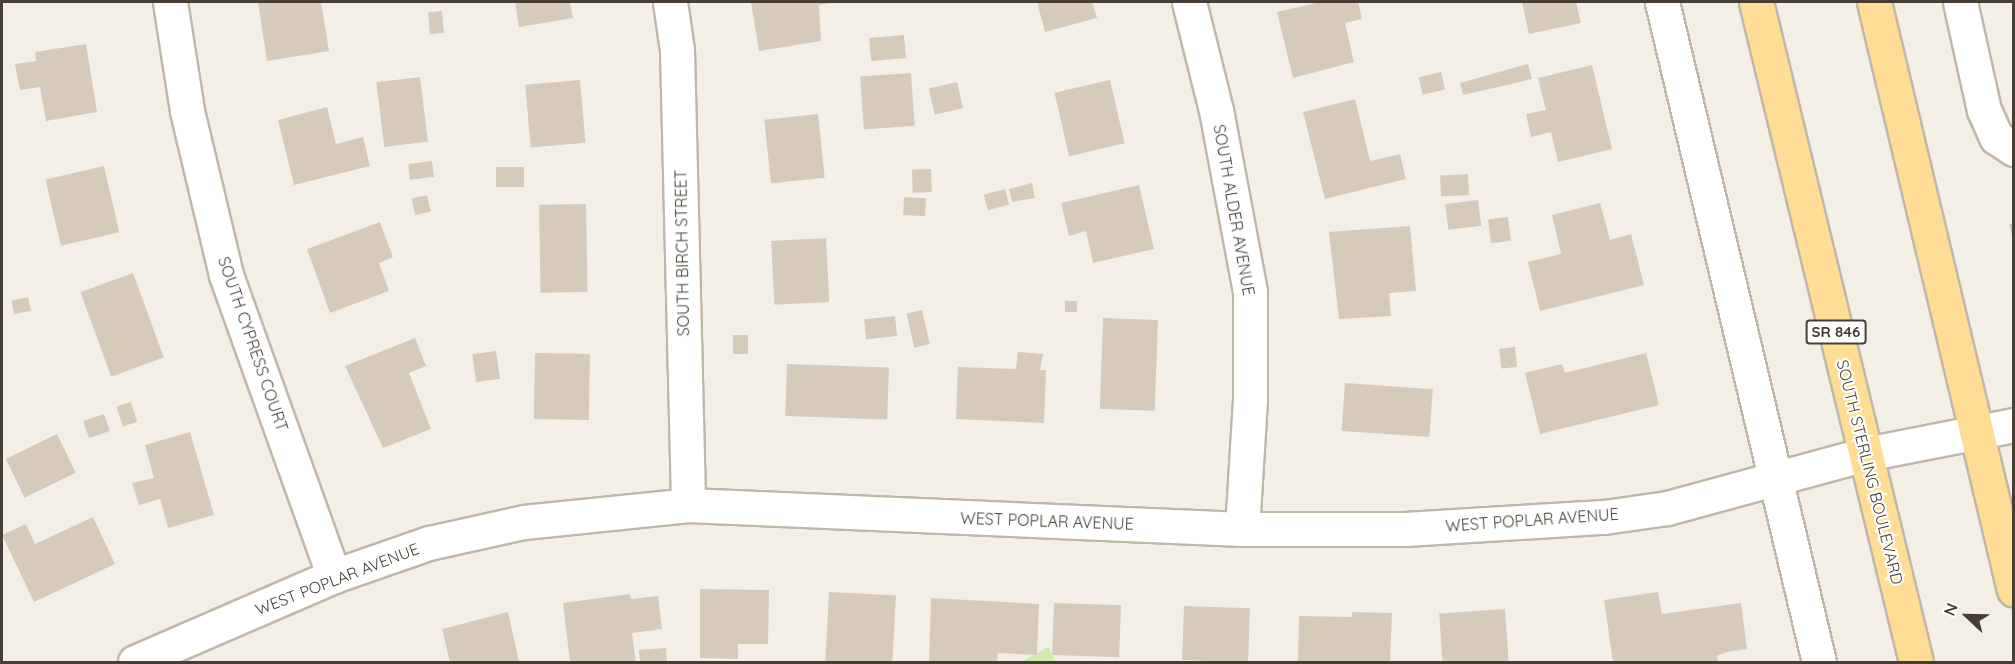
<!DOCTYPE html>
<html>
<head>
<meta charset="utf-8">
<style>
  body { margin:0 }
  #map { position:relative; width:2015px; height:664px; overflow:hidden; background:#f4efe6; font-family:Quicksand,sans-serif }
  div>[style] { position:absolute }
  .green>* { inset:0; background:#d1eaad }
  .building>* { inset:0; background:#d6cbbb; transform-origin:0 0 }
  .roads { filter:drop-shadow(2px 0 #c0b7a8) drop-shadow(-2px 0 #c0b7a8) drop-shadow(0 2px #c0b7a8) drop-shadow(0 -2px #c0b7a8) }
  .minor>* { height:33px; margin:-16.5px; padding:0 16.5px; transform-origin:16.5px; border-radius:16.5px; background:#fff }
  .primary>* { height:33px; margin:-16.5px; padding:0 16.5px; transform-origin:16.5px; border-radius:16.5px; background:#ffdd94 }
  span { translate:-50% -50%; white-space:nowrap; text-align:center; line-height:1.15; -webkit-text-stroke:4.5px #fff; paint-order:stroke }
  .shield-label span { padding:2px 4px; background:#fff; border:2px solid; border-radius:4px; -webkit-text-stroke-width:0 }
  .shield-label { font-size:15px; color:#473f35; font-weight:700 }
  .street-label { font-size:16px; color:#473f35 }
  .frame { position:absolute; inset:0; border:3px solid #473f35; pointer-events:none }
  .north { position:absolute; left:1937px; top:586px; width:60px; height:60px; -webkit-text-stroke:4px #fff; paint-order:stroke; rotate:292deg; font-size:16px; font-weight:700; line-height:24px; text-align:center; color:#473f35 }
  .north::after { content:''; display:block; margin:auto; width:21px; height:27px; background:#473f35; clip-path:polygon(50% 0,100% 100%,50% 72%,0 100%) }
</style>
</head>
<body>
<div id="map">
  <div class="green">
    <i style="clip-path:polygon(1048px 647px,1056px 662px,1021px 662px)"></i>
  </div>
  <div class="building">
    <i style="clip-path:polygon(258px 2px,321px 2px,329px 51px,267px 61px)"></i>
    <i style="clip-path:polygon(515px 2px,570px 2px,573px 18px,519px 27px)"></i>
    <i style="clip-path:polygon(751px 2px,833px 2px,833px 3px,819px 5px,821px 41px,759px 51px)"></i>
    <i style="clip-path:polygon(1037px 2px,1092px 2px,1097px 18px,1045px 32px)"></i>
    <i style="clip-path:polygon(1320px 2px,1358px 2px,1362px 19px,1345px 23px,1354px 62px,1293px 78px,1277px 12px)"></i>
    <i style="clip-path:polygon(1522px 2px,1576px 2px,1581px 23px,1529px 34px)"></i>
    <i style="left:442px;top:11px;width:22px;height:14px;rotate:85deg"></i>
    <i style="left:904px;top:35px;width:23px;height:35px;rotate:85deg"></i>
    <i style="clip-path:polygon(86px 44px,97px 112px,46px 121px,40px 87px,20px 90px,15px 64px,36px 61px,35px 52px)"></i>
    <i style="clip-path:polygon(1528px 64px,1532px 79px,1463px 95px,1460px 83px)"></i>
    <i style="clip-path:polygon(1592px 65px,1612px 149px,1558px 162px,1551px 132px,1531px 137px,1526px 114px,1546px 110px,1538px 78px)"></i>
    <i style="left:1441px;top:72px;width:18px;height:23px;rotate:77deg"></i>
    <i style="left:911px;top:73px;width:53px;height:51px;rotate:86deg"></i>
    <i style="left:420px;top:77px;width:65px;height:44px;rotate:83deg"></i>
    <i style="left:580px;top:80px;width:63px;height:55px;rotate:85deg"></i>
    <i style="left:1110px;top:80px;width:65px;height:57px;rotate:77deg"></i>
    <i style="left:957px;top:82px;width:27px;height:29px;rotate:77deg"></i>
    <i style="clip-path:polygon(1355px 99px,1370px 161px,1400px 154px,1406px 179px,1325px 199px,1303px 112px)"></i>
    <i style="clip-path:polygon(327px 107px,336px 144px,363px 137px,370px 166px,294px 185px,278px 120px)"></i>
    <i style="left:818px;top:114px;width:64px;height:54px;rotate:84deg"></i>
    <i style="left:432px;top:161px;width:16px;height:24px;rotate:83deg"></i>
    <i style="left:104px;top:166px;width:68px;height:60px;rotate:77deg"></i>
    <i style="left:496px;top:167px;width:28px;height:20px"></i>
    <i style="left:931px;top:169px;width:23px;height:19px;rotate:88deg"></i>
    <i style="left:1468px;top:174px;width:21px;height:28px;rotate:87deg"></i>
    <i style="clip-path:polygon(1032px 183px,1035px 198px,1012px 202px,1009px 189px)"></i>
    <i style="clip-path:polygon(1139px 185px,1154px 249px,1093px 263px,1086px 231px,1069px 236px,1061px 203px)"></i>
    <i style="left:1005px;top:189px;width:16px;height:22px;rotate:75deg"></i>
    <i style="left:427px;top:195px;width:17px;height:16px;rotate:77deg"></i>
    <i style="left:904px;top:197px;width:22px;height:18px;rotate:3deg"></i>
    <i style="left:1478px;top:200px;width:26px;height:33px;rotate:83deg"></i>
    <i style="clip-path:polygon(1600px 203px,1610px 240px,1631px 234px,1644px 285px,1540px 311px,1528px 262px,1561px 254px,1552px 215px)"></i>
    <i style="left:586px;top:204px;width:88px;height:47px;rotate:89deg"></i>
    <i style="left:1508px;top:217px;width:24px;height:20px;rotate:83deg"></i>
    <i style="clip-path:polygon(380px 222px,393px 257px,379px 263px,389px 291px,330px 313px,307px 249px)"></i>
    <i style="clip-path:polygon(2014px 223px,2014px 239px,2013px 239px,2009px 224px)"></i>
    <i style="clip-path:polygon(1410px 226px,1416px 291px,1389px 293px,1391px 316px,1339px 319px,1329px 232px)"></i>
    <i style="left:826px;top:238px;width:64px;height:55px;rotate:87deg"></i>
    <i style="left:133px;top:273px;width:90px;height:56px;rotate:70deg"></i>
    <i style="left:28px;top:297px;width:14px;height:17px;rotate:78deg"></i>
    <i style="left:1065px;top:301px;width:12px;height:11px"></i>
    <i style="left:922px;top:310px;width:35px;height:16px;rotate:77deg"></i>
    <i style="left:895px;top:316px;width:20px;height:31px;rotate:84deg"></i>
    <i style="left:1103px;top:318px;width:55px;height:91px;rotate:2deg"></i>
    <i style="left:733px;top:335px;width:15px;height:19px"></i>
    <i style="clip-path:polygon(415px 338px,426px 366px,409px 373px,431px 429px,383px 448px,345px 366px)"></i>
    <i style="left:1515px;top:347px;width:20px;height:16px;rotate:84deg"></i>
    <i style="left:496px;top:351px;width:28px;height:24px;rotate:82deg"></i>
    <i style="clip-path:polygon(1018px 352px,1043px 354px,1040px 370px,1046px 370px,1044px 423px,956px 419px,958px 367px,1016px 369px)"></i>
    <i style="left:535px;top:353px;width:55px;height:66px;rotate:1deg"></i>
    <i style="clip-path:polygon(1646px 353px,1659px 405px,1540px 434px,1525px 373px,1562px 364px,1565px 373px)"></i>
    <i style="left:787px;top:364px;width:102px;height:52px;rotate:2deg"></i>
    <i style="left:1345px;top:383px;width:88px;height:48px;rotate:4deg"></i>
    <i style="left:131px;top:402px;width:21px;height:15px;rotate:73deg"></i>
    <i style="left:104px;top:414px;width:18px;height:22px;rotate:71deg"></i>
    <i style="clip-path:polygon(190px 432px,214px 515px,168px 528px,160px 499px,139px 505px,132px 483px,154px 478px,145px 445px)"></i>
    <i style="left:57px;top:434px;width:43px;height:57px;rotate:64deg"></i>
    <i style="clip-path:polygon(93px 517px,115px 564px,34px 602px,2px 535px,26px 524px,35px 544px)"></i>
    <i style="clip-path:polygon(700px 589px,769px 590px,768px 644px,738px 644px,738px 659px,700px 658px)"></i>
    <i style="left:829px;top:592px;width:67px;height:70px;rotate:3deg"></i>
    <i style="clip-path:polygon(1658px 592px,1662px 614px,1741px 603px,1747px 649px,1727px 652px,1717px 656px,1718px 661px,1704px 662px,1613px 662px,1604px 600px)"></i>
    <i style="clip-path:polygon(630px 594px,631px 599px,658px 596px,662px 629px,632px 633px,636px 662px,570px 662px,563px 603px)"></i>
    <i style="clip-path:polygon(931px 598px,1039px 604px,1037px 655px,998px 653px,997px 662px,929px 662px)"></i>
    <i style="left:1054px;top:603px;width:67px;height:52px;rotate:2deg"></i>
    <i style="left:1184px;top:606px;width:66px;height:54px;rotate:2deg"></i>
    <i style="left:1505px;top:609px;width:53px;height:66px;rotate:86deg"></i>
    <i style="clip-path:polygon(508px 612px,519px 662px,450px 662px,442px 629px)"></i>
    <i style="clip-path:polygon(1352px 612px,1392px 613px,1390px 662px,1298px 662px,1299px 616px,1352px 617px)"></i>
    <i style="clip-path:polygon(666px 648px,667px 662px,640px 662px,639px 650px)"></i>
  </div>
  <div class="roads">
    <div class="minor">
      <i style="left:170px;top:2px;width:110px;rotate:81.1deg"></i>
      <i style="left:187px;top:111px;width:169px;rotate:76.6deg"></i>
      <i style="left:226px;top:275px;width:320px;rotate:70.3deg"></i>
      <i style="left:670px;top:2px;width:49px;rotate:81.7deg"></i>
      <i style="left:677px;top:50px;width:455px;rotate:88.6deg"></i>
      <i style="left:1189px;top:2px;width:111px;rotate:76deg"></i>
      <i style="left:1216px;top:110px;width:185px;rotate:79.4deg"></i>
      <i style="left:1250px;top:292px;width:107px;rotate:90deg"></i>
      <i style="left:1250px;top:399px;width:130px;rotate:93.5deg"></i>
      <i style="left:1662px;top:2px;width:678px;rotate:76.62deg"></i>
      <i style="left:1960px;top:2px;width:111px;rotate:77.5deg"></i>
      <i style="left:1984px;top:110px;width:30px;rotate:66deg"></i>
      <i style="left:1996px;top:137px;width:22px;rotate:34deg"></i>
      <i style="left:135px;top:662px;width:217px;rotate:-23.4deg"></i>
      <i style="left:334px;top:576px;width:101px;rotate:-19.2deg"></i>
      <i style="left:429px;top:543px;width:97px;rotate:-12.5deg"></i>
      <i style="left:524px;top:522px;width:165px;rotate:-5.9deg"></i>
      <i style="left:688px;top:505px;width:555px;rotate:2.48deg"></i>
      <i style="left:1242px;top:529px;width:163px"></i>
      <i style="left:1405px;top:529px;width:199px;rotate:-3.5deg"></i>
      <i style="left:1604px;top:517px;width:64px;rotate:-8.1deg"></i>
      <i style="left:1667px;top:508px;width:206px;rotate:-15.2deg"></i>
      <i style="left:1866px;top:454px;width:151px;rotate:-11.1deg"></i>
    </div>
    <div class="primary">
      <i style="left:1756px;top:2px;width:679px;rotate:76.37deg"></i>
      <i style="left:1874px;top:2px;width:604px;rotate:76.61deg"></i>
    </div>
  </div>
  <div class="shield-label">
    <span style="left:1836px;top:332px">SR 846</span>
  </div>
  <div class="street-label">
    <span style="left:1234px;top:210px;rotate:80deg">SOUTH ALDER AVENUE</span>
    <span style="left:682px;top:253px;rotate:-91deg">SOUTH BIRCH STREET</span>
    <span style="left:253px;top:344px;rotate:71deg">SOUTH CYPRESS COURT</span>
    <span style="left:1870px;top:472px;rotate:76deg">SOUTH STERLING BOULEVARD</span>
    <span style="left:1532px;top:520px;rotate:-4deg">WEST POPLAR AVENUE</span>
    <span style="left:1047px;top:521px;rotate:2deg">WEST POPLAR AVENUE</span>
    <span style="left:337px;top:579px;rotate:-21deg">WEST POPLAR AVENUE</span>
  </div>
  <div class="frame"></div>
  <div class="north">N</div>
</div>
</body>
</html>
